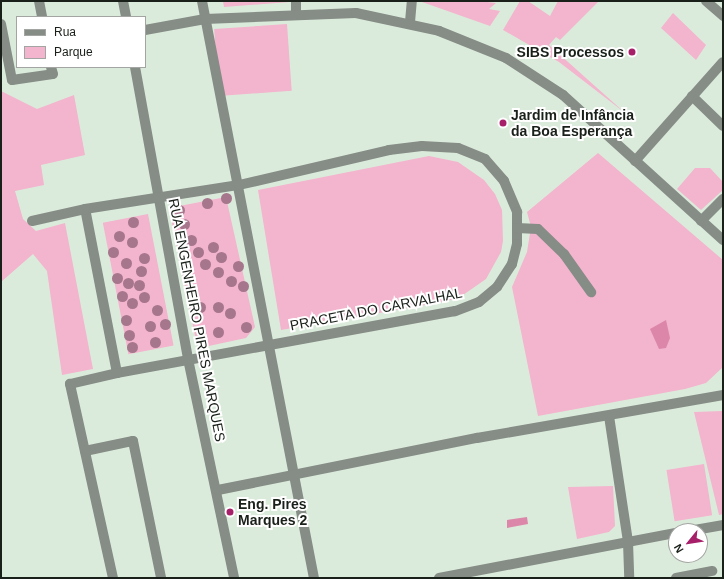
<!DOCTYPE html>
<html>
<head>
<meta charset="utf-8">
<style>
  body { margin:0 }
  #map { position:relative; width:724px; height:579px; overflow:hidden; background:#dbebdb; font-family:Arial,sans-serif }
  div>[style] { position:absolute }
  .green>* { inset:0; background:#f3b4cd; transform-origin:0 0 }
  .water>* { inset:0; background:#dc87aa }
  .minor>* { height:10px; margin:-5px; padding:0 5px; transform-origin:5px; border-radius:5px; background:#868c86 }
  .trees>* { width:11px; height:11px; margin:-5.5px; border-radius:50%; background:#a6768c }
  .dots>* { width:11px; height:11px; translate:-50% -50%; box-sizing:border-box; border:2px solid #fff; border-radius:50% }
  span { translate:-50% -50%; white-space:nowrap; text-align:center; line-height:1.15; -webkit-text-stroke:4px #fff; paint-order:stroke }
  .poi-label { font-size:14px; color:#191f19; font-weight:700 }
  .right { translate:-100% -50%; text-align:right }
  .left { translate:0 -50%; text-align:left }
  .street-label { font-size:14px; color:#191f19 }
  .frame { position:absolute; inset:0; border:2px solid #191f19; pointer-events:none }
  .legend { position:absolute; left:16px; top:16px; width:130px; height:52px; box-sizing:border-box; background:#fff; border:1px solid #a3a5a3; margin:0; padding:5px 7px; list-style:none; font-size:12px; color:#191f19 }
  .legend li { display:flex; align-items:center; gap:8px; height:20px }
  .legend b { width:20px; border:1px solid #a3a5a3 }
  .north { position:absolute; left:668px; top:523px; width:40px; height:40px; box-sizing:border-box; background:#fff; border:1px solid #a3a5a3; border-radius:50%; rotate:240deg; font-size:11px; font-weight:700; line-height:16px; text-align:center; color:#191f19 }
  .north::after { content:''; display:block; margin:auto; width:14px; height:18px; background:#a61f68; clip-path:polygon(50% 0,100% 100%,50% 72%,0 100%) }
</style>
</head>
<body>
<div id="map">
  <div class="green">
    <i style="clip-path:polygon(223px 1px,290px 1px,290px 2px,224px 7px)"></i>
    <i style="clip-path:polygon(478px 1px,496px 3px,489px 9px,500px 11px,490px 26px,422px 2px)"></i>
    <i style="clip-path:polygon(520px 1px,528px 1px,550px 16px,558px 1px,599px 1px,560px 40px,556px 37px,549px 45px,624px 112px,559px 62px,503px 30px)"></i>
    <i style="clip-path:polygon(673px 13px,706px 45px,696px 60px,661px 28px)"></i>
    <i style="left:287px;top:24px;width:67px;height:73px;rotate:86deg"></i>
    <i style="clip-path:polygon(1px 91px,37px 109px,74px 95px,85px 155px,41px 165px,44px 185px,15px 191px,23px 219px,36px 231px,65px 223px,93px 369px,62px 375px,47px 271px,33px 254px,1px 282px)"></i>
    <i style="clip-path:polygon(598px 153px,723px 260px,723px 367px,706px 383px,685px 389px,538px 416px,512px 287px,527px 252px,531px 227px,527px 212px)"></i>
    <i style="clip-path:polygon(429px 156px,458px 162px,484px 180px,495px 194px,502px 210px,503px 241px,501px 252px,486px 279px,463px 295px,448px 301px,281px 330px,258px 190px)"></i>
    <i style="clip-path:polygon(695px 168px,710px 168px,723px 182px,723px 190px,701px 210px,677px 189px)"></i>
    <i style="clip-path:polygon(226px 197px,255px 327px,246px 338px,204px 347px,195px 336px,169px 208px)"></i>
    <i style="left:148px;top:214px;width:134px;height:46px;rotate:79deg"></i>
    <i style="clip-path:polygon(723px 411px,723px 514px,719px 515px,694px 412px)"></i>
    <i style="left:704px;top:464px;width:52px;height:38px;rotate:81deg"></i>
    <i style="clip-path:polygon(613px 486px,615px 526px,609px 532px,577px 539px,568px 487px)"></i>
  </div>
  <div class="water">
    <i style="clip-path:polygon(666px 320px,670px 338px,666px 348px,659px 349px,650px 329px)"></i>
    <i style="clip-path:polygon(527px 517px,528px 524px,507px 528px,507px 520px)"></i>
  </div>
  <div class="minor">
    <i style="left:39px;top:1px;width:16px;rotate:79deg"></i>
    <i style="left:123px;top:1px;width:16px;rotate:79deg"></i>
    <i style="left:202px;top:1px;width:588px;rotate:79.02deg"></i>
    <i style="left:296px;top:1px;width:13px;rotate:90deg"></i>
    <i style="left:706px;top:1px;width:23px;rotate:41deg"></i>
    <i style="left:410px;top:22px;width:21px;rotate:-85deg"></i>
    <i style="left:1px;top:24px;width:57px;rotate:78.9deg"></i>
    <i style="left:12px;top:80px;width:41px;rotate:-8.3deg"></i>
    <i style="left:53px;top:74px;width:7px;rotate:-106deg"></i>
    <i style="left:145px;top:30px;width:61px;rotate:-10.4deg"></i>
    <i style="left:205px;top:19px;width:151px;rotate:-2.3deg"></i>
    <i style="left:356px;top:13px;width:85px;rotate:12.2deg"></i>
    <i style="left:439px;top:31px;width:72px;rotate:21.9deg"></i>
    <i style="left:506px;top:58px;width:68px;rotate:33deg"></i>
    <i style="left:563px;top:95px;width:216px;rotate:42.2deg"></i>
    <i style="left:135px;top:67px;width:297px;rotate:79.7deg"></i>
    <i style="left:188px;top:359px;width:224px;rotate:78.1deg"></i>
    <i style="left:692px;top:96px;width:43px;rotate:44.1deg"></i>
    <i style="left:422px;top:146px;width:36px;rotate:3deg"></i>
    <i style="left:458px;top:148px;width:29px;rotate:22deg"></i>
    <i style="left:485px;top:159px;width:29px;rotate:49deg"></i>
    <i style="left:504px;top:181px;width:34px;rotate:67deg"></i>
    <i style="left:517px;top:212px;width:32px;rotate:90deg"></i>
    <i style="left:517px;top:244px;width:21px;rotate:104deg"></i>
    <i style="left:512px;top:264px;width:27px;rotate:123deg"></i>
    <i style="left:497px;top:287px;width:23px;rotate:140deg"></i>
    <i style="left:479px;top:302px;width:26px;rotate:159deg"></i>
    <i style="left:455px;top:311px;width:344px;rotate:169.6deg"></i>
    <i style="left:117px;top:373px;width:167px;rotate:-101deg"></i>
    <i style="left:85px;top:209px;width:156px;rotate:-8.9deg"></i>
    <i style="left:239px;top:185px;width:154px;rotate:-13.1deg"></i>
    <i style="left:389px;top:150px;width:33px;rotate:-7deg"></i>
    <i style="left:635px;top:161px;width:132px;rotate:-48.4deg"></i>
    <i style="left:32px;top:221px;width:54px;rotate:-12.8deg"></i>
    <i style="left:701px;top:221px;width:31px;rotate:-45deg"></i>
    <i style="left:517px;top:228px;width:21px;rotate:3deg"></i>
    <i style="left:538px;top:229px;width:36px;rotate:44deg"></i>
    <i style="left:564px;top:254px;width:47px;rotate:54.6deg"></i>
    <i style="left:609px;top:416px;width:127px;rotate:81.4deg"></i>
    <i style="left:628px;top:542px;width:36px;rotate:88deg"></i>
    <i style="left:85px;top:451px;width:49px;rotate:-11.8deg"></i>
    <i style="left:133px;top:441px;width:140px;rotate:78.4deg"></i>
    <i style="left:218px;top:490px;width:264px;rotate:-11.4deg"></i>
    <i style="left:477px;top:438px;width:250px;rotate:-9.9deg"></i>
    <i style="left:689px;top:531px;width:35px;rotate:-10deg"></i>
    <i style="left:113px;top:578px;width:199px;rotate:-102.5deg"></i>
    <i style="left:70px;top:384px;width:48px;rotate:-13.2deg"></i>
    <i style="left:439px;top:578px;width:241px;rotate:-10.8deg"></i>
    <i style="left:676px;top:578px;width:37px;rotate:-11deg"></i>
  </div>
  <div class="trees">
    <i style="left:226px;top:198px"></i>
    <i style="left:207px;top:203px"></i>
    <i style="left:179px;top:210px"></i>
    <i style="left:133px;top:222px"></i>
    <i style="left:184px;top:224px"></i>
    <i style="left:119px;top:236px"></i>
    <i style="left:191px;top:240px"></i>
    <i style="left:132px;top:242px"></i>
    <i style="left:213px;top:247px"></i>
    <i style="left:113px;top:252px"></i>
    <i style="left:198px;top:252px"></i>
    <i style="left:221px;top:257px"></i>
    <i style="left:144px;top:258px"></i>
    <i style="left:126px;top:263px"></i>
    <i style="left:205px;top:264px"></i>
    <i style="left:238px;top:266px"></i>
    <i style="left:141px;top:271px"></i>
    <i style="left:218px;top:272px"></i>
    <i style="left:117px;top:278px"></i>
    <i style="left:231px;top:281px"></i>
    <i style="left:128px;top:283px"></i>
    <i style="left:139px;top:285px"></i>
    <i style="left:243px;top:286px"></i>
    <i style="left:122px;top:296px"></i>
    <i style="left:144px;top:297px"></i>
    <i style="left:132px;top:303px"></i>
    <i style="left:200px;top:307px"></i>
    <i style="left:218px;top:307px"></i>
    <i style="left:157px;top:310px"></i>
    <i style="left:230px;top:313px"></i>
    <i style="left:126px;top:320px"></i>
    <i style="left:165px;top:324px"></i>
    <i style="left:150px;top:326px"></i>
    <i style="left:246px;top:327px"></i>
    <i style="left:218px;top:332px"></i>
    <i style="left:129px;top:335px"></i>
    <i style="left:155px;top:342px"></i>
    <i style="left:132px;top:347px"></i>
  </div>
  <div class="dots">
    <i style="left:632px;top:52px;background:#a61f68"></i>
    <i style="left:503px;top:123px;background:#a61f68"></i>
    <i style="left:230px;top:512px;background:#a61f68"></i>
  </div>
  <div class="poi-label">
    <span class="right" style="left:624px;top:52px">SIBS Processos</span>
    <span class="left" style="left:511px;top:123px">Jardim de Infância<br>da Boa Esperança</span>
    <span class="left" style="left:238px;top:512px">Eng. Pires<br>Marques 2</span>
  </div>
  <div class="street-label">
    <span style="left:376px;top:309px;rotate:-11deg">PRACETA DO CARVALHAL</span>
    <span style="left:197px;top:320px;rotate:79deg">RUA ENGENHEIRO PIRES MARQUES</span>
  </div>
  <div class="frame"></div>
  <ul class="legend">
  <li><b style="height:5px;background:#868c86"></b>Rua</li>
  <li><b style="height:11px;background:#f3b4cd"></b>Parque</li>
  </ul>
  <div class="north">N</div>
</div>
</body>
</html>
